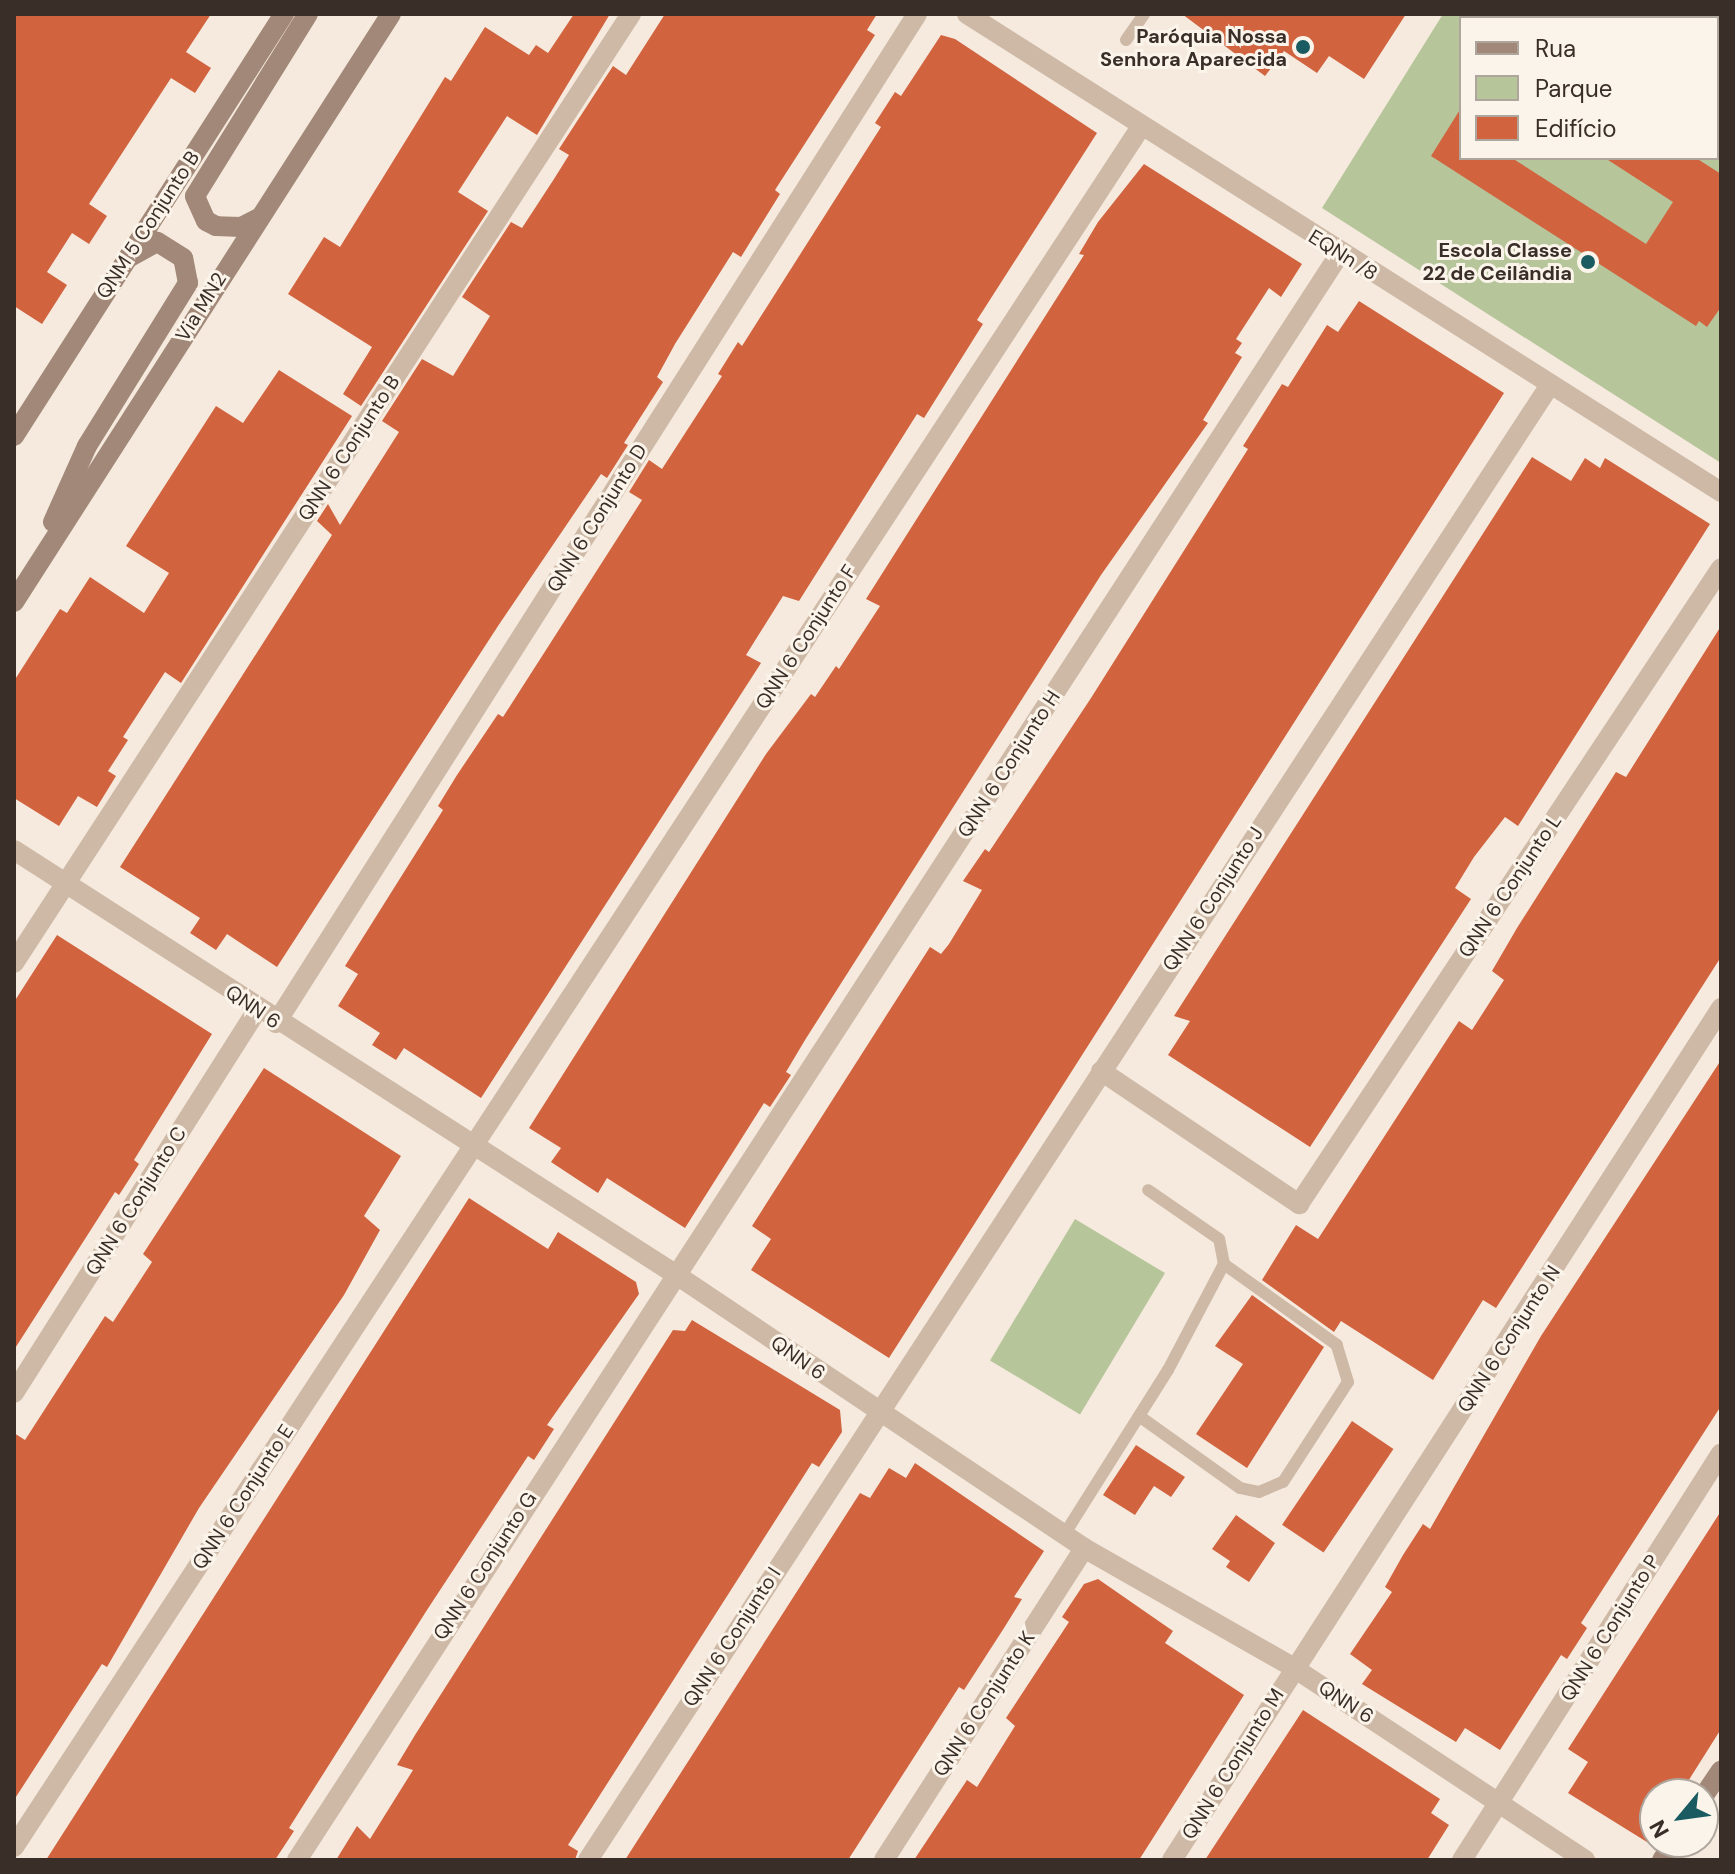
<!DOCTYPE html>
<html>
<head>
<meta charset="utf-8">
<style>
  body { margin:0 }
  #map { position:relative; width:1735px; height:1874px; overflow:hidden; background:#f5eadd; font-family:"DM Sans",sans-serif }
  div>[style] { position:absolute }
  .green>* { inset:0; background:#b7c59b; transform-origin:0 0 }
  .building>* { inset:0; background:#d1633f; transform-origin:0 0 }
  .lane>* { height:12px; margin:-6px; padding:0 6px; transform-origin:6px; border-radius:6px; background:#ceb9a7 }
  .street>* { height:20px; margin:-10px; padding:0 10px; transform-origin:10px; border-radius:10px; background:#ceb9a7 }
  .secondary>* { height:20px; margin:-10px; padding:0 10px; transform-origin:10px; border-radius:10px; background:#a28878 }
  .dots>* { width:22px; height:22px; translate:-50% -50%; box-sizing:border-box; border:4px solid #fbf4ea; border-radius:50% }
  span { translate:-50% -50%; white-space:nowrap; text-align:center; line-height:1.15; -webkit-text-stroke:6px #fbf4ea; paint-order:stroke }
  .poi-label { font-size:20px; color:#3a2e28; font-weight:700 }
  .right { translate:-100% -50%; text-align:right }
  .street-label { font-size:20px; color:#3a2e28 }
  .frame { position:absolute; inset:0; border:16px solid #3a2e28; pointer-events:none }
  .legend { position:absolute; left:1459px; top:16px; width:260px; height:144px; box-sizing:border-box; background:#fbf4ea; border:2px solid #aea59c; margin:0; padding:10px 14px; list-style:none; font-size:24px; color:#3a2e28 }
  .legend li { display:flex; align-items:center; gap:16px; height:40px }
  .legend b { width:40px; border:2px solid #aea59c }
  .north { position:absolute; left:1639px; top:1778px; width:80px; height:80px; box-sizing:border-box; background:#fbf4ea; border:2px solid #aea59c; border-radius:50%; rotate:241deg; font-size:22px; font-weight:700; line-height:32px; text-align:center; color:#3a2e28 }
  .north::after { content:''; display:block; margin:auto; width:28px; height:36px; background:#195b60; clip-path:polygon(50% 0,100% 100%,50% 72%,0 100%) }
</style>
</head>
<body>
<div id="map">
  <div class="green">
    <i style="clip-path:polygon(1443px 14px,1608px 18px,1461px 18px,1461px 158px,1717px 158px,1717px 85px,1721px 88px,1721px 463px,1322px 208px)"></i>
    <i style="left:1075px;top:1219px;width:105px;height:165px;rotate:31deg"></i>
  </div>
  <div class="building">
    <i style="clip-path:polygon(14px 14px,211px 14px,186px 52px,211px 68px,195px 93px,171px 78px,89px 204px,107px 216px,89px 244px,72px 233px,47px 272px,67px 285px,42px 324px,14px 306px)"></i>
    <i style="clip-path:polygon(574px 14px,610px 14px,537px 135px,507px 116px,458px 192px,488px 211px,361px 406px,343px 394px,372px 347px,288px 294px,324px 237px,340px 247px,445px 77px,451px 81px,485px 27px,529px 55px,536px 45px,548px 53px)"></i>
    <i style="clip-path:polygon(665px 14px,877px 14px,867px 30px,875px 35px,775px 190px,780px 194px,741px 257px,733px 252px,675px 344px,657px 377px,663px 382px,624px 443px,628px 445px,607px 478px,601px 474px,498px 626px,277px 967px,227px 934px,216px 950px,190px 933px,200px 918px,120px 867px,332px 535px,317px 521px,328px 504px,340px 525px,399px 432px,382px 421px,422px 359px,453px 376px,490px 316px,462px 297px,511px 222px,522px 228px,554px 179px,569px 155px,559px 149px,613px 66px,626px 75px)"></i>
    <i style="clip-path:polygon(1182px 14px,1406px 14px,1364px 79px,1329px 56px,1317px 73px,1284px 51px,1265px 76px)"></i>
    <i style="clip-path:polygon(941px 35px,955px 39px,1097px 133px,977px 320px,983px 324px,924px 418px,917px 414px,799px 601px,783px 596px,746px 655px,761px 663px,481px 1098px,404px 1048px,396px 1060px,372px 1045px,380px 1033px,338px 1006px,358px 974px,345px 966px,443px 810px,438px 806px,457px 775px,498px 714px,503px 717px,642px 500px,629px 492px,649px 460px,662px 469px,722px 376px,718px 374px,738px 342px,742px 346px,881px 127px,875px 123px,895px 92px,901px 96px)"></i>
    <i style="clip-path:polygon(1461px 108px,1461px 158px,1512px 158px,1646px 244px,1673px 202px,1605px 158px,1696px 158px,1721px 174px,1721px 307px,1707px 327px,1699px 321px,1696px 326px,1431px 156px)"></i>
    <i style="clip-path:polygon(1144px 164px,1302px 264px,1281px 297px,1269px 288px,1249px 319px,1236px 339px,1242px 343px,1235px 353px,1242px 357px,1203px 420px,1208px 423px,1101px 575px,805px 1040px,786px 1072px,791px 1075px,770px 1107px,764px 1103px,685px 1228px,607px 1178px,598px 1193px,551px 1162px,561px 1148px,529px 1128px,766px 754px,811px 694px,815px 697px,836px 666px,839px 669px,880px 606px,866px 599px,1084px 255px,1079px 254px,1098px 222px)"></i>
    <i style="clip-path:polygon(1359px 301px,1504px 393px,889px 1358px,751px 1270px,771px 1239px,752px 1226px,930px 947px,941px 954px,949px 944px,982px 890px,963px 881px,985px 849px,989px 852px,1091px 698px,1248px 449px,1243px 446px,1282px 384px,1288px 387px,1327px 325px,1338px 332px)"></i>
    <i style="clip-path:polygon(279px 370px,352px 416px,181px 683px,165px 672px,123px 737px,128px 740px,108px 771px,116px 776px,97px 807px,78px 796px,59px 826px,14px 798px,14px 681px,60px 609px,67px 613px,90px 577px,144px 613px,169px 573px,126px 546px,216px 406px,243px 423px)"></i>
    <i style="clip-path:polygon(1532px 457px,1571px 481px,1585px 458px,1600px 468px,1605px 458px,1710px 524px,1518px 826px,1505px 817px,1474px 857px,1455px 888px,1471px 899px,1310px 1147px,1168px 1055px,1190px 1021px,1174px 1016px)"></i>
    <i style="clip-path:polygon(1721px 626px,1721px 957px,1496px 1308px,1483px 1300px,1433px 1380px,1341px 1321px,1334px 1332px,1262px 1280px,1296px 1225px,1318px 1239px,1459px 1021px,1472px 1030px,1504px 980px,1492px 971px,1517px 928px,1616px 772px,1626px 777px)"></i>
    <i style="clip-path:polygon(57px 935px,212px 1034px,134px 1160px,139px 1164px,119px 1195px,115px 1192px,14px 1350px,14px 1002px)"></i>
    <i style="clip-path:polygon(1721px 1060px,1721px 1406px,1581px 1623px,1587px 1628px,1567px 1659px,1561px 1655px,1500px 1750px,1465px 1728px,1456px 1742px,1362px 1684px,1372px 1670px,1350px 1654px,1392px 1592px,1385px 1587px,1403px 1555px,1423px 1524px,1430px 1529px,1541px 1336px)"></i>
    <i style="clip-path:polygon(264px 1068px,401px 1156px,364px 1216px,380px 1230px,344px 1295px,199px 1508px,107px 1667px,102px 1664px,14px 1800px,14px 1433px,25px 1440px,105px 1316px,113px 1322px,152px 1262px,143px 1254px)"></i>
    <i style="clip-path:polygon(469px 1198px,548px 1249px,558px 1232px,636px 1282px,639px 1294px,547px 1425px,554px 1429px,534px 1460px,528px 1456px,427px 1610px,289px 1828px,294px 1831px,275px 1860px,46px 1860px)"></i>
    <i style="clip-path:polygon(1252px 1295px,1324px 1347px,1247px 1468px,1196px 1434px,1243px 1364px,1215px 1346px)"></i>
    <i style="clip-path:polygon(692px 1320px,840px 1410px,842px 1432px,819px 1467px,812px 1463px,568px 1845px,578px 1851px,575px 1860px,336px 1860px,357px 1826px,370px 1839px,413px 1770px,397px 1765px,415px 1735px,673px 1330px,685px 1331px)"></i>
    <i style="left:1352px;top:1421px;width:50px;height:125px;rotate:34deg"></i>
    <i style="clip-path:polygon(1136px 1445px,1185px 1477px,1171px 1497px,1154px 1486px,1135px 1515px,1103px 1495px)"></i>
    <i style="clip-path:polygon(915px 1463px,1044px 1551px,1014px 1597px,1022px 1599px,1004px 1628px,964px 1690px,959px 1687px,848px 1860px,625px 1860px,860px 1493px,870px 1498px,889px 1468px,906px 1478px)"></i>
    <i style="clip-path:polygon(1721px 1511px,1721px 1729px,1680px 1794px,1655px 1794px,1655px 1847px,1568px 1793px,1588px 1762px,1568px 1749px)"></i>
    <i style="clip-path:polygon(1236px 1515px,1275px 1543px,1249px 1582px,1226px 1567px,1230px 1561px,1212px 1549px)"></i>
    <i style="clip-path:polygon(1098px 1579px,1173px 1631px,1165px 1643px,1244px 1695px,1139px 1860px,914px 1860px,967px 1780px,977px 1787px,1015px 1726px,1006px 1718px,1069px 1622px,1062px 1617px,1084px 1584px)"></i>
    <i style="clip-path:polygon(1303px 1710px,1440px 1799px,1431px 1813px,1449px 1825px,1427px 1860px,1205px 1860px)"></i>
  </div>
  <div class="lane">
    <i style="left:1126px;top:40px;width:32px;rotate:-55deg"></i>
    <i style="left:1139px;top:1416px;width:124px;rotate:35.5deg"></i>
    <i style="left:1240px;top:1488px;width:19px;rotate:12deg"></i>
    <i style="left:1259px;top:1492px;width:26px;rotate:-23deg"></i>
    <i style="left:1283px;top:1482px;width:119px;rotate:-57deg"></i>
    <i style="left:1348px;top:1382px;width:39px;rotate:-107deg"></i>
    <i style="left:1337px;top:1345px;width:139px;rotate:-144.4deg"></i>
    <i style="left:1064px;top:1535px;width:195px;rotate:-57.8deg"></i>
    <i style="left:1168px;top:1370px;width:120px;rotate:-62.2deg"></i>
    <i style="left:1224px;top:1264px;width:25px;rotate:-101deg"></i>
    <i style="left:1219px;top:1239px;width:86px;rotate:-145.4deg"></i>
  </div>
  <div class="street">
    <i style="left:967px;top:14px;width:893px;rotate:32.37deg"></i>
    <i style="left:1705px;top:14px;width:8px;rotate:30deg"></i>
    <i style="left:14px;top:850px;width:789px;rotate:32.68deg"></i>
    <i style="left:678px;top:1276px;width:489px;rotate:33.8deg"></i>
    <i style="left:1084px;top:1548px;width:242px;rotate:29.7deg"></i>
    <i style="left:1294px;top:1668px;width:349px;rotate:33.4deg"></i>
    <i style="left:14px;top:963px;width:1132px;rotate:-56.97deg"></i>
    <i style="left:276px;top:1023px;width:1195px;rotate:-57.57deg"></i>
    <i style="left:1101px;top:1071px;width:239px;rotate:33.9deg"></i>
    <i style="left:1299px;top:1204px;width:763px;rotate:-56.43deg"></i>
    <i style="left:14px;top:1393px;width:455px;rotate:-57.6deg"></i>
    <i style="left:14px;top:1847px;width:2055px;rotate:-56.77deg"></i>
    <i style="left:297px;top:1860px;width:1916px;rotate:-57.01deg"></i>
    <i style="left:588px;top:1860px;width:1761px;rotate:-56.89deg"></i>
    <i style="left:884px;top:1860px;width:371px;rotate:-57.3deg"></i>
    <i style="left:1172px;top:1860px;width:1014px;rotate:-57.2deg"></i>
    <i style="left:1462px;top:1860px;width:482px;rotate:-57.5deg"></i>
  </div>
  <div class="secondary">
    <i style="left:257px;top:219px;width:18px;rotate:153deg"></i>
    <i style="left:241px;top:227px;width:25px;rotate:-178deg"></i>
    <i style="left:216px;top:226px;width:11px;rotate:-153deg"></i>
    <i style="left:206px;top:221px;width:27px;rotate:-114deg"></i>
    <i style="left:195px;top:196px;width:214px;rotate:-58.2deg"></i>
    <i style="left:14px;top:436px;width:501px;rotate:-57.39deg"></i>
    <i style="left:53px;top:522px;width:83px;rotate:-65.9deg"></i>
    <i style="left:87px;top:446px;width:192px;rotate:-58.2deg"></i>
    <i style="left:188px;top:283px;width:25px;rotate:-101deg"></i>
    <i style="left:183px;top:258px;width:31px;rotate:-148deg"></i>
    <i style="left:157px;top:242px;width:31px;rotate:151deg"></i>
    <i style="left:14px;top:602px;width:698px;rotate:-57.33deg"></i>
    <i style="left:1703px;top:1797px;width:32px;rotate:-56deg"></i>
    <i style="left:1662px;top:1860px;width:22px;rotate:-56deg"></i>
  </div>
  <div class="dots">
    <i style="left:1303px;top:47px;background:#195b60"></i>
    <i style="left:1588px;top:262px;background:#195b60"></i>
  </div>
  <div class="poi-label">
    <span class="right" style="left:1287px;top:48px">Paróquia Nossa<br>Senhora Aparecida</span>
    <span class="right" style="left:1572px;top:262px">Escola Classe<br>22 de Ceilândia</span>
  </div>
  <div class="street-label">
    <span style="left:148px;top:225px;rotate:-57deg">QNM 5 Conjunto B</span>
    <span style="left:1343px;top:255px;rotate:32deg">EQNn /8</span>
    <span style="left:201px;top:307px;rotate:-58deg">Via MN2</span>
    <span style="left:349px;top:448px;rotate:-57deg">QNN 6 Conjunto B</span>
    <span style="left:597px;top:518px;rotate:-58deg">QNN 6 Conjunto D</span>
    <span style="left:806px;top:637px;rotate:-57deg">QNN 6 Conjunto F</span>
    <span style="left:1009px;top:764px;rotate:-57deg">QNN 6 Conjunto H</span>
    <span style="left:1510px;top:886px;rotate:-56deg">QNN 6 Conjunto L</span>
    <span style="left:1213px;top:899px;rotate:-57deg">QNN 6 Conjunto J</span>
    <span style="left:253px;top:1007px;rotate:34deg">QNN 6</span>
    <span style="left:136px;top:1201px;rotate:-58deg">QNN 6 Conjunto C</span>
    <span style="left:1509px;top:1339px;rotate:-57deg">QNN 6 Conjunto N</span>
    <span style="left:798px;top:1358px;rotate:35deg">QNN 6</span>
    <span style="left:243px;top:1497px;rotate:-57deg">QNN 6 Conjunto E</span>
    <span style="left:485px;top:1566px;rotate:-57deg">QNN 6 Conjunto G</span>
    <span style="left:1610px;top:1628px;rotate:-58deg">QNN 6 Conjunto P</span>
    <span style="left:732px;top:1637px;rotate:-57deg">QNN 6 Conjunto I</span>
    <span style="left:1346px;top:1702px;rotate:33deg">QNN 6</span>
    <span style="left:984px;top:1704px;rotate:-57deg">QNN 6 Conjunto K</span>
    <span style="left:1233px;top:1764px;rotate:-58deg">QNN 6 Conjunto M</span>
  </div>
  <div class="frame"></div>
  <ul class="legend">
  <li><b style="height:10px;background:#a28878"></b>Rua</li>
  <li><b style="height:22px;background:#b7c59b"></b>Parque</li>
  <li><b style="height:22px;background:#d1633f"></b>Edifício</li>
  </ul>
  <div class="north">N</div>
</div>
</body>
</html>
